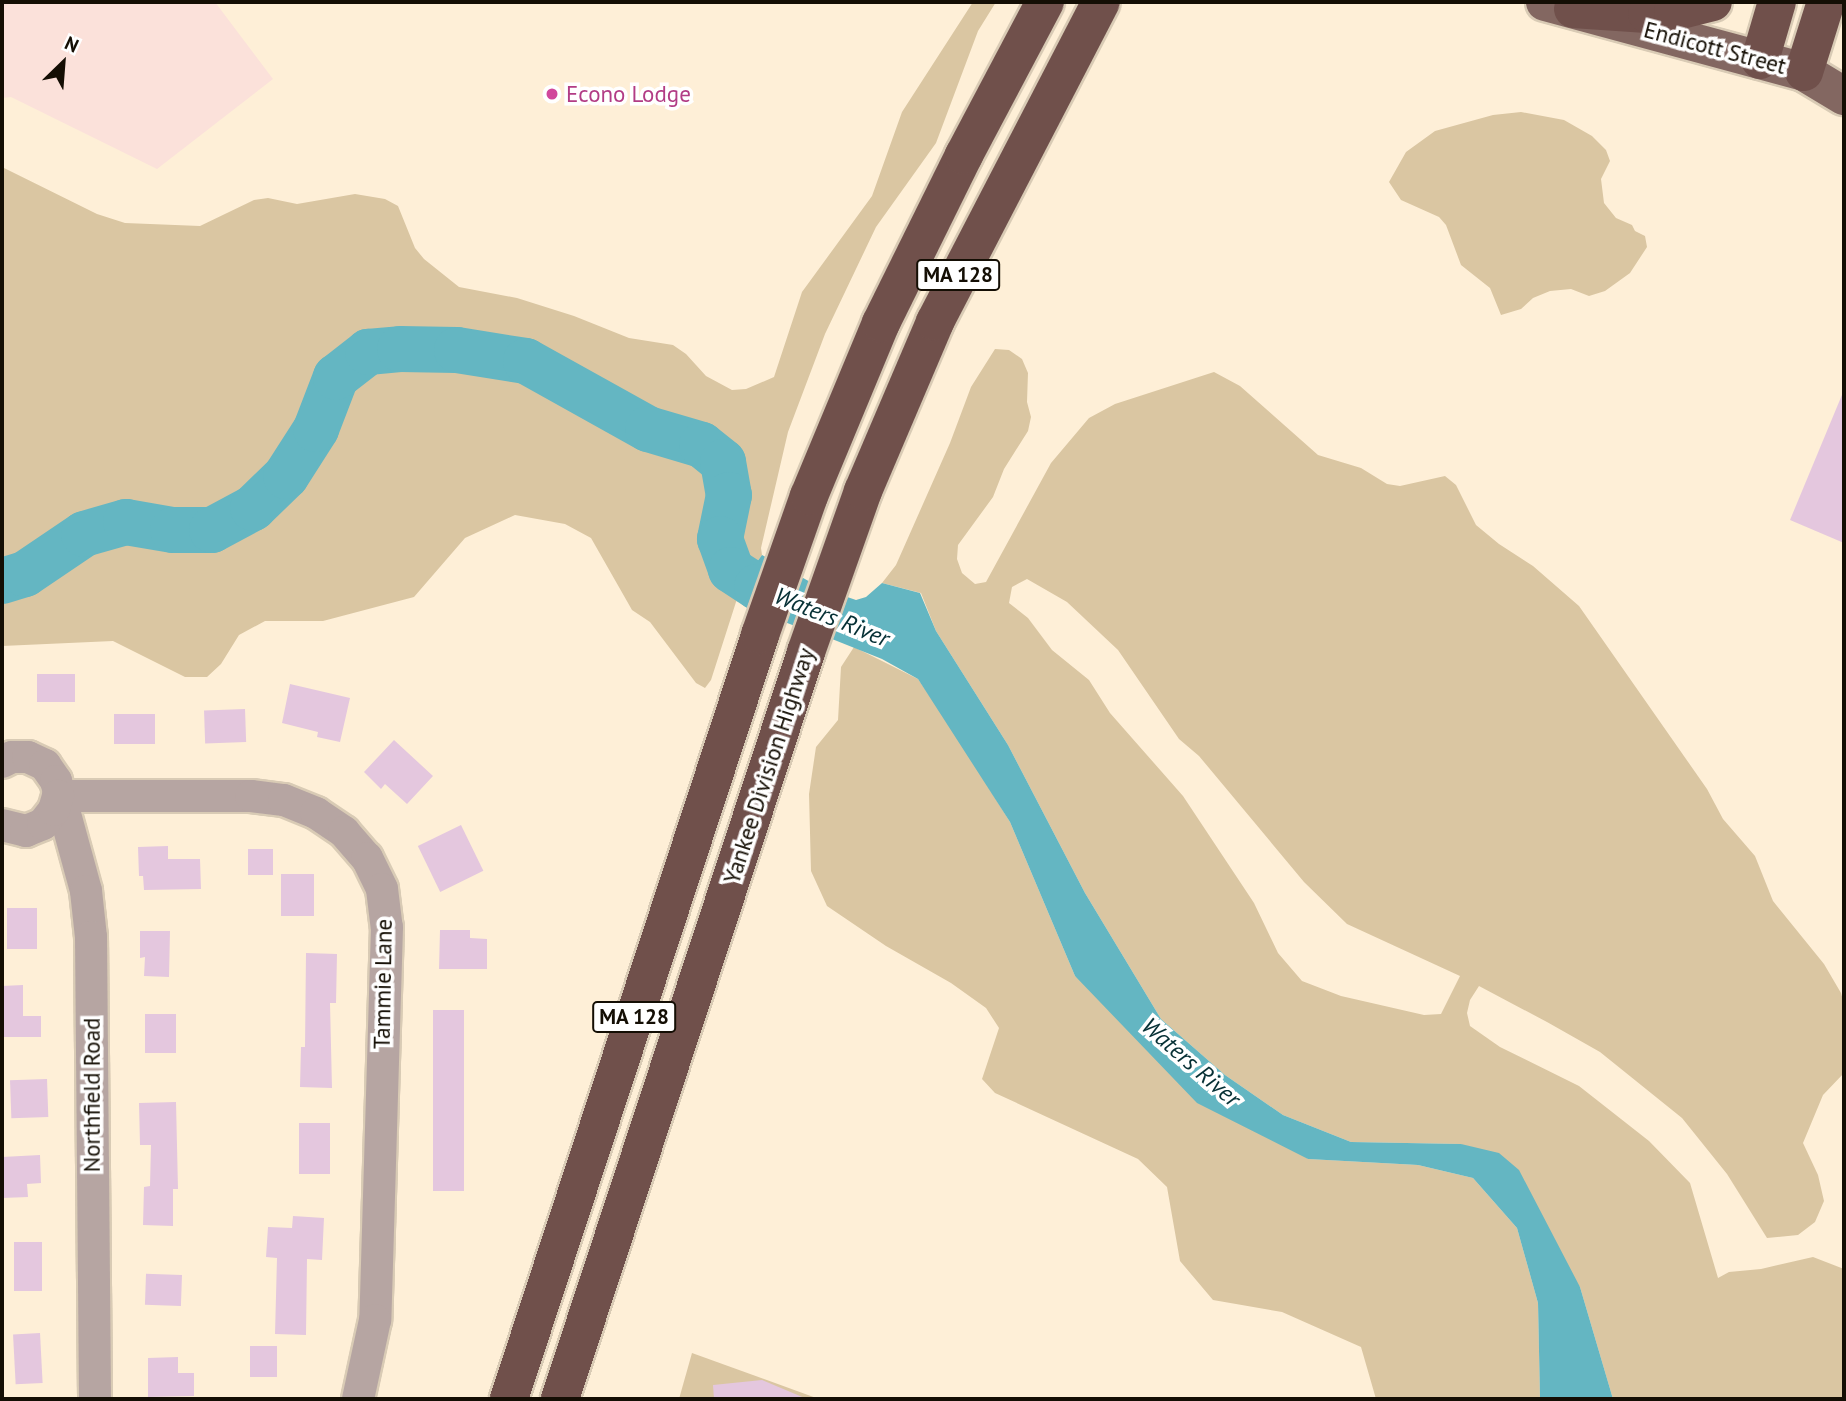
<!DOCTYPE html>
<html>
<head>
<meta charset="utf-8">
<style>
  body { margin:0 }
  #map { position:relative; width:1846px; height:1401px; overflow:hidden; background:#feefd7; font-family:"PT Sans",sans-serif }
  div>[style] { position:absolute }
  .commercial>* { inset:0; background:#fbe1da }
  .green>* { inset:0; background:#dac6a2 }
  .water>* { inset:0; background:#64b6c2 }
  .river>* { height:46px; margin:-23px; padding:0 23px; transform-origin:23px; border-radius:23px; background:#64b6c2 }
  .building>* { inset:0; background:#e4c7de; transform-origin:0 0 }
  .roads { filter:drop-shadow(2px 0 #d9cbb5) drop-shadow(-2px 0 #d9cbb5) drop-shadow(0 2px #d9cbb5) drop-shadow(0 -2px #d9cbb5) }
  .minor>* { height:32px; margin:-16px; padding:0 16px; transform-origin:16px; border-radius:16px; background:#b6a5a2 }
  .major>* { height:38px; margin:-19px; padding:0 19px; transform-origin:19px; border-radius:19px; background:#836761 }
  .highway>* { height:38px; margin:-19px; padding:0 19px; transform-origin:19px; border-radius:19px; background:#70504b }
  .dots>* { width:19px; height:19px; translate:-50% -50%; box-sizing:border-box; border:4px solid #fff; border-radius:50% }
  span { translate:-50% -50%; white-space:nowrap; text-align:center; line-height:1.15; -webkit-text-stroke:7px #fff; paint-order:stroke }
  .shield-label span { padding:2px 5px; background:#fff; border:2px solid; border-radius:5px; -webkit-text-stroke-width:0 }
  .shield-label { font-size:21px; color:#140e04; font-weight:700 }
  .street-label { font-size:23px; color:#140e04 }
  .hotel-label { font-size:23px; color:#b23c85 }
  .left { translate:0 -50%; text-align:left }
  .water-label { font-size:24px; color:#063035; font-style:italic }
  .frame { position:absolute; inset:0; border:4px solid #140e04; pointer-events:none }
  .north { position:absolute; left:28px; top:28px; width:70px; height:70px; -webkit-text-stroke:5px #fff; paint-order:stroke; rotate:25deg; font-size:19px; font-weight:700; line-height:28px; text-align:center; color:#140e04 }
  .north::after { content:''; display:block; margin:auto; width:24px; height:32px; background:#140e04; clip-path:polygon(50% 0,100% 100%,50% 72%,0 100%) }
</style>
</head>
<body>
<div id="map">
  <div class="commercial">
    <i style="clip-path:polygon(2px 2px,215px 2px,273px 79px,157px 169px,11px 97px,2px 98px)"></i>
  </div>
  <div class="green">
    <i style="clip-path:polygon(973px 2px,996px 2px,978px 31px,936px 143px,876px 227px,825px 334px,788px 432px,761px 548px,762px 555px,751px 570px,736px 602px,711px 680px,705px 688px,696px 683px,650px 622px,632px 610px,591px 538px,565px 524px,515px 515px,465px 538px,414px 597px,323px 621px,265px 621px,239px 635px,221px 664px,207px 677px,185px 677px,113px 641px,2px 646px,2px 167px,97px 214px,125px 223px,200px 226px,254px 200px,268px 198px,297px 204px,355px 194px,385px 199px,398px 206px,415px 248px,424px 259px,459px 287px,517px 298px,574px 316px,629px 338px,673px 345px,686px 354px,706px 376px,732px 390px,746px 389px,774px 377px,802px 292px,872px 196px,902px 112px)"></i>
    <i style="clip-path:polygon(1521px 112px,1564px 120px,1592px 136px,1606px 150px,1610px 161px,1601px 179px,1604px 203px,1616px 218px,1632px 225px,1635px 231px,1645px 236px,1647px 247px,1630px 273px,1605px 291px,1589px 296px,1571px 289px,1550px 291px,1533px 298px,1521px 309px,1501px 315px,1490px 288px,1461px 265px,1446px 225px,1439px 217px,1401px 200px,1389px 182px,1406px 152px,1435px 131px,1493px 115px)"></i>
    <i style="clip-path:polygon(evenodd,995px 349px,1009px 350px,1022px 359px,1028px 373px,1027px 402px,1031px 417px,1028px 431px,1004px 469px,993px 497px,958px 545px,957px 559px,962px 573px,975px 584px,986px 582px,1051px 463px,1089px 418px,1115px 404px,1214px 372px,1240px 386px,1318px 455px,1361px 468px,1387px 484px,1400px 486px,1445px 476px,1456px 485px,1476px 525px,1499px 544px,1533px 566px,1579px 606px,1707px 789px,1723px 819px,1755px 856px,1773px 901px,1824px 964px,1841px 993px,1844px 1004px,1844px 1073px,1823px 1095px,1803px 1143px,1818px 1175px,1824px 1201px,1815px 1222px,1798px 1235px,1767px 1238px,1727px 1174px,1682px 1118px,1600px 1052px,1547px 1022px,1479px 986px,1470px 1000px,1467px 1013px,1470px 1026px,1500px 1047px,1579px 1086px,1649px 1141px,1690px 1183px,1718px 1278px,1729px 1272px,1761px 1269px,1813px 1257px,1844px 1269px,1844px 1399px,1613px 1399px,1580px 1287px,1461px 1144px,1351px 1142px,1283px 1115px,1225px 1075px,1161px 1019px,1085px 893px,1008px 745px,936px 631px,921px 593px,882px 583px,896px 565px,950px 443px,971px 387px,995px 349px,1027px 579px,1067px 602px,1118px 650px,1179px 739px,1199px 756px,1304px 882px,1347px 924px,1460px 976px,1441px 1014px,1424px 1015px,1341px 996px,1302px 981px,1278px 953px,1254px 903px,1183px 796px,1110px 713px,1089px 680px,1052px 650px,1028px 618px,1009px 603px,1012px 587px,1027px 579px)"></i>
    <i style="clip-path:polygon(854px 647px,918px 679px,947px 721px,1010px 822px,1075px 976px,1308px 1159px,1418px 1165px,1473px 1178px,1517px 1228px,1538px 1303px,1540px 1399px,1376px 1399px,1361px 1347px,1282px 1312px,1213px 1300px,1180px 1261px,1167px 1187px,1138px 1159px,995px 1093px,982px 1079px,999px 1028px,986px 1008px,951px 983px,886px 946px,827px 906px,811px 871px,809px 794px,816px 747px,838px 720px,841px 667px)"></i>
    <i style="clip-path:polygon(692px 1353px,819px 1399px,679px 1399px)"></i>
  </div>
  <div class="water">
    <i style="clip-path:polygon(762px 555px,821px 588px,856px 600px,866px 597px,882px 583px,920px 593px,936px 631px,1008px 745px,1085px 893px,1161px 1019px,1225px 1075px,1283px 1115px,1351px 1142px,1461px 1144px,1499px 1153px,1519px 1170px,1580px 1287px,1613px 1399px,1540px 1399px,1538px 1303px,1517px 1228px,1473px 1178px,1418px 1165px,1308px 1159px,1197px 1103px,1075px 976px,1010px 822px,918px 679px,882px 659px,737px 601px,751px 570px)"></i>
  </div>
  <div class="river">
    <i style="left:2px;top:581px;width:24px;rotate:-17deg"></i>
    <i style="left:25px;top:574px;width:71px;rotate:-34.1deg"></i>
    <i style="left:84px;top:534px;width:44px;rotate:-15.9deg"></i>
    <i style="left:126px;top:522px;width:48px;rotate:9.7deg"></i>
    <i style="left:173px;top:530px;width:39px"></i>
    <i style="left:212px;top:530px;width:47px;rotate:-28.2deg"></i>
    <i style="left:253px;top:508px;width:46px;rotate:-44.1deg"></i>
    <i style="left:286px;top:476px;width:56px;rotate:-57.4deg"></i>
    <i style="left:316px;top:429px;width:56px;rotate:-69deg"></i>
    <i style="left:336px;top:377px;width:41px;rotate:-38deg"></i>
    <i style="left:368px;top:352px;width:32px;rotate:-5deg"></i>
    <i style="left:400px;top:349px;width:57px;rotate:1deg"></i>
    <i style="left:457px;top:350px;width:70px;rotate:9.1deg"></i>
    <i style="left:526px;top:361px;width:140px;rotate:29.1deg"></i>
    <i style="left:648px;top:429px;width:56px;rotate:16.5deg"></i>
    <i style="left:702px;top:445px;width:27px;rotate:39deg"></i>
    <i style="left:723px;top:462px;width:34px;rotate:80deg"></i>
    <i style="left:729px;top:495px;width:45px;rotate:101.6deg"></i>
    <i style="left:720px;top:539px;width:33px;rotate:70deg"></i>
    <i style="left:731px;top:570px;width:31px;rotate:33deg"></i>
    <i style="left:757px;top:587px;width:48px;rotate:20.7deg"></i>
  </div>
  <div class="building">
    <i style="clip-path:polygon(1844px 390px,1844px 543px,1790px 520px)"></i>
    <i style="left:37px;top:674px;width:38px;height:28px"></i>
    <i style="clip-path:polygon(290px 684px,350px 698px,340px 742px,317px 737px,318px 732px,282px 723px)"></i>
    <i style="left:245px;top:709px;width:33px;height:41px;rotate:88deg"></i>
    <i style="left:155px;top:714px;width:30px;height:41px;rotate:90deg"></i>
    <i style="clip-path:polygon(394px 740px,433px 776px,407px 804px,385px 784px,381px 789px,364px 772px)"></i>
    <i style="left:461px;top:825px;width:51px;height:48px;rotate:64deg"></i>
    <i style="clip-path:polygon(168px 846px,168px 859px,200px 859px,201px 889px,144px 890px,143px 876px,139px 876px,138px 847px)"></i>
    <i style="left:248px;top:849px;width:25px;height:26px"></i>
    <i style="left:281px;top:874px;width:33px;height:42px"></i>
    <i style="left:37px;top:908px;width:41px;height:30px;rotate:90deg"></i>
    <i style="clip-path:polygon(440px 930px,470px 930px,470px 938px,487px 939px,487px 969px,439px 969px)"></i>
    <i style="clip-path:polygon(140px 931px,170px 931px,169px 977px,144px 976px,145px 957px,140px 958px)"></i>
    <i style="clip-path:polygon(306px 953px,337px 954px,336px 1003px,330px 1003px,332px 1088px,300px 1087px,301px 1047px,305px 1047px)"></i>
    <i style="clip-path:polygon(23px 985px,23px 1016px,41px 1016px,41px 1037px,2px 1037px,2px 986px)"></i>
    <i style="left:433px;top:1010px;width:31px;height:181px"></i>
    <i style="left:145px;top:1014px;width:31px;height:39px"></i>
    <i style="left:47px;top:1079px;width:38px;height:37px;rotate:88deg"></i>
    <i style="clip-path:polygon(176px 1102px,178px 1189px,173px 1189px,173px 1226px,143px 1225px,144px 1187px,150px 1186px,151px 1145px,140px 1145px,139px 1103px)"></i>
    <i style="left:330px;top:1123px;width:51px;height:31px;rotate:90deg"></i>
    <i style="clip-path:polygon(40px 1155px,41px 1183px,27px 1184px,28px 1197px,2px 1198px,2px 1157px)"></i>
    <i style="clip-path:polygon(293px 1216px,324px 1218px,322px 1260px,307px 1259px,306px 1335px,275px 1334px,277px 1258px,266px 1257px,268px 1227px,292px 1228px)"></i>
    <i style="left:14px;top:1242px;width:28px;height:49px"></i>
    <i style="left:182px;top:1275px;width:31px;height:36px;rotate:92deg"></i>
    <i style="left:40px;top:1333px;width:50px;height:27px;rotate:87deg"></i>
    <i style="left:250px;top:1346px;width:27px;height:31px"></i>
    <i style="clip-path:polygon(178px 1357px,178px 1373px,194px 1373px,194px 1396px,148px 1397px,148px 1358px)"></i>
    <i style="clip-path:polygon(762px 1380px,807px 1399px,714px 1399px,713px 1385px)"></i>
  </div>
  <div class="roads">
    <div class="minor">
      <i style="left:2px;top:762px;width:11px;rotate:-27deg"></i>
      <i style="left:12px;top:757px;width:16px"></i>
      <i style="left:28px;top:757px;width:19px;rotate:25deg"></i>
      <i style="left:45px;top:765px;width:19px;rotate:55deg"></i>
      <i style="left:56px;top:781px;width:114px;rotate:74.7deg"></i>
      <i style="left:86px;top:891px;width:46px;rotate:83.8deg"></i>
      <i style="left:91px;top:937px;width:462px;rotate:89.5deg"></i>
      <i style="left:58px;top:796px;width:193px"></i>
      <i style="left:251px;top:796px;width:33px;rotate:7deg"></i>
      <i style="left:284px;top:800px;width:35px;rotate:22deg"></i>
      <i style="left:316px;top:813px;width:34px;rotate:34deg"></i>
      <i style="left:344px;top:832px;width:35px;rotate:49deg"></i>
      <i style="left:367px;top:858px;width:34px;rotate:64deg"></i>
      <i style="left:382px;top:889px;width:38px;rotate:83deg"></i>
      <i style="left:387px;top:927px;width:393px;rotate:91.7deg"></i>
      <i style="left:375px;top:1320px;width:81px;rotate:102.1deg"></i>
      <i style="left:2px;top:825px;width:25px;rotate:14deg"></i>
      <i style="left:26px;top:831px;width:18px;rotate:-22deg"></i>
      <i style="left:43px;top:824px;width:18px;rotate:-52deg"></i>
      <i style="left:54px;top:810px;width:15px;rotate:-74deg"></i>
    </div>
    <div class="major">
      <i style="left:1545px;top:2px;width:268px;rotate:15.1deg"></i>
      <i style="left:1804px;top:72px;width:47px;rotate:31deg"></i>
    </div>
    <div class="highway">
      <i style="left:1573px;top:9px;width:74px;rotate:3.9deg"></i>
      <i style="left:1647px;top:14px;width:26px;rotate:-4deg"></i>
      <i style="left:1673px;top:12px;width:41px;rotate:-14deg"></i>
      <i style="left:1760px;top:60px;width:60px;rotate:-73.7deg"></i>
      <i style="left:1804px;top:72px;width:73px;rotate:-72.6deg"></i>
      <i style="left:509px;top:1399px;width:804px;rotate:-71.81deg"></i>
      <i style="left:760px;top:635px;width:147px;rotate:-70.6deg"></i>
      <i style="left:809px;top:496px;width:187px;rotate:-67.4deg"></i>
      <i style="left:881px;top:323px;width:187px;rotate:-63.7deg"></i>
      <i style="left:964px;top:155px;width:173px;rotate:-62.1deg"></i>
      <i style="left:560px;top:1399px;width:786px;rotate:-71.77deg"></i>
      <i style="left:806px;top:652px;width:171px;rotate:-70.5deg"></i>
      <i style="left:863px;top:491px;width:184px;rotate:-66.9deg"></i>
      <i style="left:935px;top:322px;width:360px;rotate:-62.6deg"></i>
    </div>
  </div>
  <div class="dots">
    <i style="left:552px;top:94px;background:#d1479c"></i>
  </div>
  <div class="shield-label">
    <span style="left:958px;top:275px">MA 128</span>
    <span style="left:634px;top:1017px">MA 128</span>
  </div>
  <div class="street-label">
    <span style="left:1715px;top:48px;rotate:15deg">Endicott Street</span>
    <span style="left:769px;top:766px;rotate:-72deg">Yankee Division Highway</span>
    <span style="left:383px;top:984px;rotate:-89deg">Tammie Lane</span>
    <span style="left:92px;top:1095px;rotate:-90deg">Northfield Road</span>
  </div>
  <div class="hotel-label">
    <span class="left" style="left:566px;top:94px">Econo Lodge</span>
  </div>
  <div class="water-label">
    <span style="left:832px;top:617px;rotate:22deg">Waters River</span>
    <span style="left:1191px;top:1062px;rotate:41deg">Waters River</span>
  </div>
  <div class="frame"></div>
  <div class="north">N</div>
</div>
</body>
</html>
